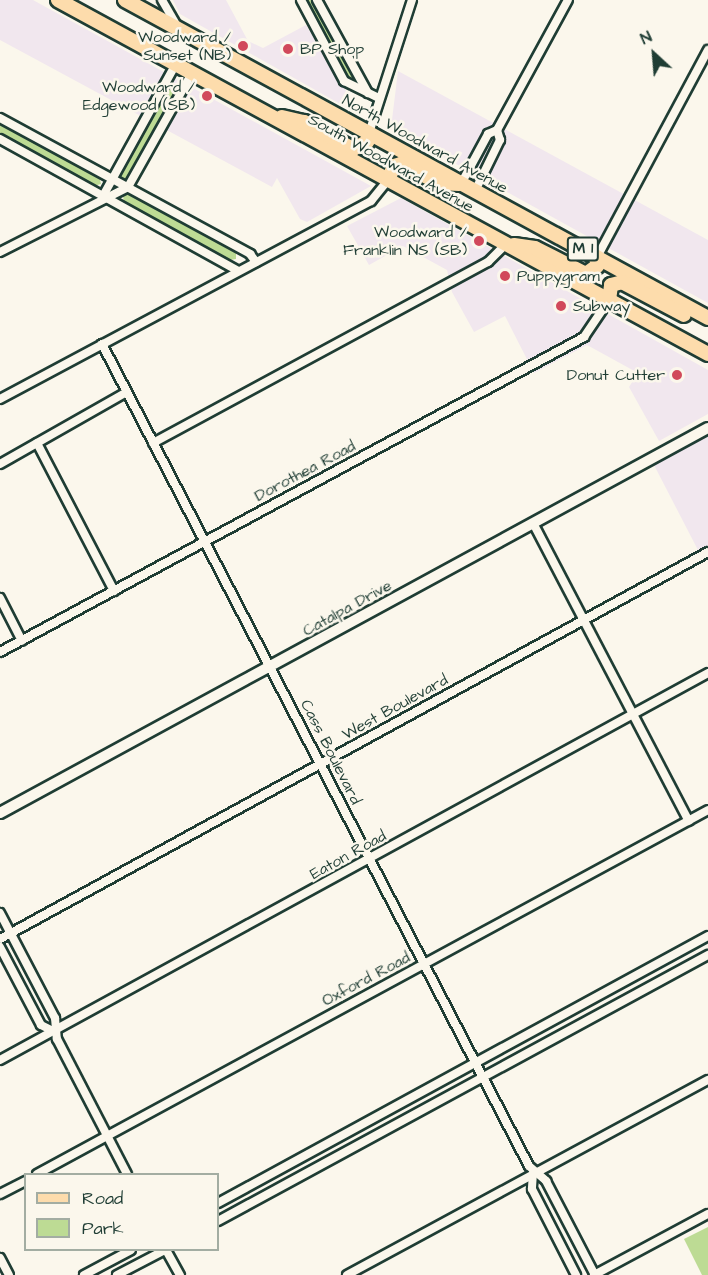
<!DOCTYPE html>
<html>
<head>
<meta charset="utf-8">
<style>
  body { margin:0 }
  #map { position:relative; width:708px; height:1275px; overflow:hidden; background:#fbf7ec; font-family:"Architects Daughter",sans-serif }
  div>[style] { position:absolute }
  .built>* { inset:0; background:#f1e7ee }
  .green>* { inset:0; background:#bddb94 }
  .roads { filter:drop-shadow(2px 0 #1f3d34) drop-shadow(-2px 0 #1f3d34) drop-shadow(0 2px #1f3d34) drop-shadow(0 -2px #1f3d34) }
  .minor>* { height:8px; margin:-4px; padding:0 4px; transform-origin:4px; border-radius:4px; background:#fbf7ec }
  .tertiary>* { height:10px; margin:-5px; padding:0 5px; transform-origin:5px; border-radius:5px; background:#fbf7ec }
  .primary>* { height:14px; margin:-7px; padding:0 7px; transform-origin:7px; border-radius:7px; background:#fddcac }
  .dots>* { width:16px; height:16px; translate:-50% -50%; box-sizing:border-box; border:3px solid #fbf7ec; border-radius:50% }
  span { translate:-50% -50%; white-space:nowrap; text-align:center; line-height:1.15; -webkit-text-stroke:5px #fbf7ec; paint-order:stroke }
  .shield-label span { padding:2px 4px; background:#fbf7ec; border:2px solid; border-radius:4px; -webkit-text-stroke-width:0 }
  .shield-label { font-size:15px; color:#1f3d34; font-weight:700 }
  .poi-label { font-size:16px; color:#1f3d34 }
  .right { translate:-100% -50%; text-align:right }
  .left { translate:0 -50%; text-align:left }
  .street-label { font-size:16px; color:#1f3d34 }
  .legend { position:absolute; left:24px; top:1173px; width:195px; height:78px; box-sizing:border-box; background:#fbf7ec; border:2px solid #a3ada2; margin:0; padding:8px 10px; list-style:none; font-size:18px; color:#1f3d34 }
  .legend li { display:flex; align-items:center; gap:12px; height:30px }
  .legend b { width:30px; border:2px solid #a3ada2 }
  .north { position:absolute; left:624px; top:24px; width:60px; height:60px; -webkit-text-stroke:4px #fbf7ec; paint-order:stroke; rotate:334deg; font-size:16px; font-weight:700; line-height:24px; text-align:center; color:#1f3d34 }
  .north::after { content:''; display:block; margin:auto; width:21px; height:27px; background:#1f3d34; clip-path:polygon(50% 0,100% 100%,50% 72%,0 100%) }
</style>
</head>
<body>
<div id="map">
  <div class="built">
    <i style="clip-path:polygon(0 0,33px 0,371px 186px,307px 222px,300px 219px,277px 178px,272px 187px,0 40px)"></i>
    <i style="clip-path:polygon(173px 0,226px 0,248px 41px,263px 48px,306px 25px,346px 91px,342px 105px,180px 14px)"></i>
    <i style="clip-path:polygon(398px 71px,708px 240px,708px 303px,391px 128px)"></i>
    <i style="clip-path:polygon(401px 198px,708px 370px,708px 414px,659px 441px,629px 387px,638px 373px,587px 345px,534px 373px,505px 316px,474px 332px,452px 292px,447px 270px,403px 246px,369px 265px,347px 226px)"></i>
    <i style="clip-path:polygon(708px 435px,708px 547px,699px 552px,654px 465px)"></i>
  </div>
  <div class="green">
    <i style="clip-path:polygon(305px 0,314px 0,356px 83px,346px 77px)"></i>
    <i style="clip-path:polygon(173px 89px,175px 96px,127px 180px,122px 180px,119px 174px,165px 91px)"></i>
    <i style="clip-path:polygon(0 122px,99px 176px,101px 184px,94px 186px,0 135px)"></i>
    <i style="clip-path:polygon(129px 193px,236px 250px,236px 259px,230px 260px,124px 203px,123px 196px)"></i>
    <i style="clip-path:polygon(708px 1227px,708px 1275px,702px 1275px,684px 1239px)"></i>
  </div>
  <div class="roads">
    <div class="minor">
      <i style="left:162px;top:0;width:32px;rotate:60deg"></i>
      <i style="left:301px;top:0;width:92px;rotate:62deg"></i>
      <i style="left:344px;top:81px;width:39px;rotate:26deg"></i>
      <i style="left:317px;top:0;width:106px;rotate:61.3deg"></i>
      <i style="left:0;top:118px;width:285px;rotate:28.5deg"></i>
      <i style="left:250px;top:254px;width:10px;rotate:53deg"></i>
      <i style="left:369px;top:133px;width:140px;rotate:-72.1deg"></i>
      <i style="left:0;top:139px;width:272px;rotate:29deg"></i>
      <i style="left:461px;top:184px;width:57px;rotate:-61.6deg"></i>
      <i style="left:488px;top:134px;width:10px;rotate:-24deg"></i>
      <i style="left:497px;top:130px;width:148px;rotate:-61.4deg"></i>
      <i style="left:475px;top:191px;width:57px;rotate:-63.9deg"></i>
      <i style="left:500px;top:140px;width:10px;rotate:-107deg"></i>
      <i style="left:103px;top:196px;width:151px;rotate:-61.1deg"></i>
      <i style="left:0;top:252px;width:144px;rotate:-26.9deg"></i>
      <i style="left:128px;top:187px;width:131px;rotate:-60.7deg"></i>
      <i style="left:597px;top:257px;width:235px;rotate:-61.8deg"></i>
      <i style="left:102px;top:344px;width:926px;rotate:62.55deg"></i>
      <i style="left:529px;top:1166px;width:23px;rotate:41deg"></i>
      <i style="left:546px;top:1181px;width:106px;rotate:62.5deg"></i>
      <i style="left:0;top:399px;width:421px;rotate:-28.1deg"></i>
      <i style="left:371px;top:201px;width:27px;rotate:-51deg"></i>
      <i style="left:37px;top:443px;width:167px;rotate:62.5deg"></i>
      <i style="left:153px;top:443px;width:381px;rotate:-28.4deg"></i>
      <i style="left:488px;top:262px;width:25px;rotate:-45deg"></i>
      <i style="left:0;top:464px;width:146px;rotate:-29.6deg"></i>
      <i style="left:533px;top:523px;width:336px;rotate:62.4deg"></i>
      <i style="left:0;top:598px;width:48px;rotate:62.9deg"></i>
      <i style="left:0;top:652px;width:664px;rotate:-28.34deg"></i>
      <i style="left:584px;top:337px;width:45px;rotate:-56deg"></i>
      <i style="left:0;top:913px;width:119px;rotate:62.4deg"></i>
      <i style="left:55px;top:1018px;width:21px;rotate:85deg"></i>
      <i style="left:57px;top:1039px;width:152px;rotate:62.6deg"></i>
      <i style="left:0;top:939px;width:807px;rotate:-28.66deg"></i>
      <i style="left:0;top:947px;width:88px;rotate:62.3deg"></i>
      <i style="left:41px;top:1025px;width:13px;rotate:27deg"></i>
      <i style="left:0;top:1060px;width:807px;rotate:-28.66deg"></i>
      <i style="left:533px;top:1173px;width:16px;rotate:94deg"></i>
      <i style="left:532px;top:1189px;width:97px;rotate:62.9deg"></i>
      <i style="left:37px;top:1174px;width:763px;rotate:-28.48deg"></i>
      <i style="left:0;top:1194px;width:29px;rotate:-27deg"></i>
      <i style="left:218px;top:1203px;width:558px;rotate:-28.59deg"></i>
      <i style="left:218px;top:1221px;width:558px;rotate:-28.5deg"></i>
      <i style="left:166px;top:1250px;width:29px;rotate:61deg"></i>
      <i style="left:0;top:1258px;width:19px;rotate:62deg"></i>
      <i style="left:84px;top:1275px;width:53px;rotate:-28deg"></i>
      <i style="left:117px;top:1275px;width:54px;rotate:-27.5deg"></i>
      <i style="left:347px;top:1275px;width:410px;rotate:-28.4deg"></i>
      <i style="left:594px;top:1275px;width:129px;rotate:-28.2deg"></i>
    </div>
    <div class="tertiary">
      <i style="left:0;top:813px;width:806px;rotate:-28.54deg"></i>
    </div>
    <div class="primary">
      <i style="left:58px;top:0;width:740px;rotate:28.57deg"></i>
      <i style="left:125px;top:0;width:664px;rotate:28.61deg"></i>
      <i style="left:282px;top:117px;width:23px;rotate:13deg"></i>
      <i style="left:304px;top:122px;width:56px;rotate:28.9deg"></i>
      <i style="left:353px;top:149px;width:16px;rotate:-27deg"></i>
      <i style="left:367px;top:142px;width:9px;rotate:-77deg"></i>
      <i style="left:388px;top:180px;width:15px;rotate:-67deg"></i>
      <i style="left:394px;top:166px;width:7px;rotate:-16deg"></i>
      <i style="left:401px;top:164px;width:42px;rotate:26.6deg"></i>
      <i style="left:439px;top:183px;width:20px;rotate:3deg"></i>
      <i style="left:514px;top:245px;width:21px;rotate:8deg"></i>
      <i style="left:535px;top:248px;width:57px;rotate:27deg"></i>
      <i style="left:586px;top:274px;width:14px;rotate:-36deg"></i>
      <i style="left:597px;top:266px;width:9px;rotate:-90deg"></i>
      <i style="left:609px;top:300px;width:15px;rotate:-82deg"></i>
      <i style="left:611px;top:285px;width:11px;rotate:-15deg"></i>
      <i style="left:622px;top:282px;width:70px;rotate:28deg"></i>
    </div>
  </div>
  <div class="dots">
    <i style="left:243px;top:46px;background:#d1495b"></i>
    <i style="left:288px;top:49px;background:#d1495b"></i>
    <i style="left:207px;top:96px;background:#d1495b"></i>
    <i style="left:479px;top:241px;background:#d1495b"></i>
    <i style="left:505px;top:276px;background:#d1495b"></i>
    <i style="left:561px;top:306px;background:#d1495b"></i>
    <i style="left:677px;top:375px;background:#d1495b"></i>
  </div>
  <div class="shield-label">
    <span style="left:583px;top:249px">M 1</span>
  </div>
  <div class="poi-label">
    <span class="right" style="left:231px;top:46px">Woodward /<br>Sunset (NB)</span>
    <span class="left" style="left:300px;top:49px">BP Shop</span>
    <span class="right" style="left:195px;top:96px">Woodward /<br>Edgewood (SB)</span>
    <span class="right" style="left:467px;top:241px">Woodward /<br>Franklin NS (SB)</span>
    <span class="left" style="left:517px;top:276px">Puppygram</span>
    <span class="left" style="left:573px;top:306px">Subway</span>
    <span class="right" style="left:665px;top:375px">Donut Cutter</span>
  </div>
  <div class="street-label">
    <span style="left:425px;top:144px;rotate:29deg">North Woodward Avenue</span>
    <span style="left:391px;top:163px;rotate:29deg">South Woodward Avenue</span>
    <span style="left:305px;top:471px;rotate:-28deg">Dorothea Road</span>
    <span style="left:347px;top:608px;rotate:-29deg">Catalpa Drive</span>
    <span style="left:395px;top:707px;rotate:-29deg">West Boulevard</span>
    <span style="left:331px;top:752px;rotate:63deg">Cass Boulevard</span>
    <span style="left:348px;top:855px;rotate:-29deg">Eaton Road</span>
    <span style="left:366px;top:979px;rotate:-28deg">Oxford Road</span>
  </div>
  <ul class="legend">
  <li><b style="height:8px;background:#fddcac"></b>Road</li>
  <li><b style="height:16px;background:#bddb94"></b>Park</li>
  </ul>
  <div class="north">N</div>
</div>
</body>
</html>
